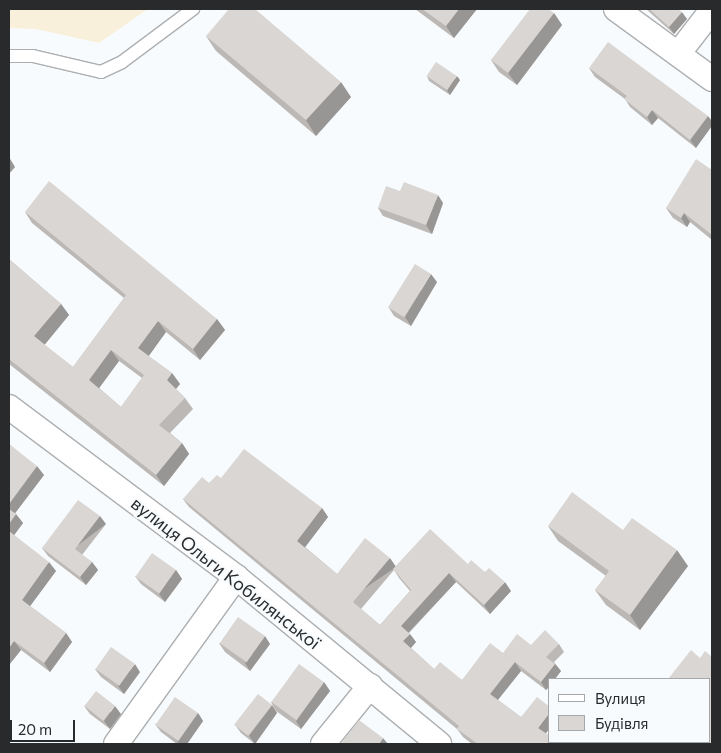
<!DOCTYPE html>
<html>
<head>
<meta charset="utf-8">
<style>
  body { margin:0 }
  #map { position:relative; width:721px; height:753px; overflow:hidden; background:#f8fbfd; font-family:Commissioner,sans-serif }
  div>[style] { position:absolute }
  .industrial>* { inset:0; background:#f9f0db }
  .roads { filter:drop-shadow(1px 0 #acaeb0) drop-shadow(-1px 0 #acaeb0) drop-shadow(0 1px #acaeb0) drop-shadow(0 -1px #acaeb0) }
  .lane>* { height:12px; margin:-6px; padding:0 6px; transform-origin:6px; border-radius:6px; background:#fff }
  .street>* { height:24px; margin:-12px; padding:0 12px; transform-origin:12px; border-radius:12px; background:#fff }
  .wall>* { inset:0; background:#bbb8b6 }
  .shaded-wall>* { inset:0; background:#989694; transform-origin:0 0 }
  .building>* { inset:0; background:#d9d6d4; transform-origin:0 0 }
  span { translate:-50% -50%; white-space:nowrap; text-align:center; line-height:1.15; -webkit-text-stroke:4px #f8fbfd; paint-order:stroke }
  .street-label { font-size:18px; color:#292a2b }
  .frame { position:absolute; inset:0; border:10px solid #292a2b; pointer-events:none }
  .legend { position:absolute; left:548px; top:678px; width:162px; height:65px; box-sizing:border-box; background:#f8fbfd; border:1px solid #a5a7a9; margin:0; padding:6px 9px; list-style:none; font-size:15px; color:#292a2b }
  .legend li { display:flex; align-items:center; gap:10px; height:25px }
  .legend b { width:25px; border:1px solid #a5a7a9 }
  .scale { position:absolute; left:10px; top:720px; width:65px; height:22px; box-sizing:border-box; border:2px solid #292a2b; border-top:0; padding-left:6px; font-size:15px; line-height:18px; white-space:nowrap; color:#292a2b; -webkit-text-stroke:4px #f8fbfd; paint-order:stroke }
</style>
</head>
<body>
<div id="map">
  <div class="industrial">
    <i style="clip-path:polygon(9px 9px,148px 9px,99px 43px,36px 29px,9px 28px)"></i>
  </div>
  <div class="roads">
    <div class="lane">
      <i style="left:9px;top:56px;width:24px"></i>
      <i style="left:33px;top:56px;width:70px;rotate:13.2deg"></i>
      <i style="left:101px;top:72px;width:23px;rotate:-25deg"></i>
      <i style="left:122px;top:62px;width:89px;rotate:-36.7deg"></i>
    </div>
    <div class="street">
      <i style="left:616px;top:9px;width:119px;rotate:36.1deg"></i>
      <i style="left:678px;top:54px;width:56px;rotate:-52.3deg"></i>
      <i style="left:9px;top:407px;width:284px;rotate:36.8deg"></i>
      <i style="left:236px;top:577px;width:263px;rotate:39.4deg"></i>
      <i style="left:116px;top:744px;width:206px;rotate:-54.3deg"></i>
      <i style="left:323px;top:744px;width:75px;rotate:-51deg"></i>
    </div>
  </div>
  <div class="wall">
    <i style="clip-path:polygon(415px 9px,477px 9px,454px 38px)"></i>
    <i style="clip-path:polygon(646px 9px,680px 9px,679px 10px,687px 19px,674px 34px)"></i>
    <i style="clip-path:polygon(554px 13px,562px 25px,517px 85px,499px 72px,491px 60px)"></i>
    <i style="clip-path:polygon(206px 36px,351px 97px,316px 136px,216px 51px)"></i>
    <i style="clip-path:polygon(589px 68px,708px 116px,696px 148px,658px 118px,652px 125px,630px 107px,625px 99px,595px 77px)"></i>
    <i style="clip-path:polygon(427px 76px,460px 80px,450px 95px,429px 81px)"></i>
    <i style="clip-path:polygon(712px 170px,712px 240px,690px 222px,687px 227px,673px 218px,666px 208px)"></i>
    <i style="clip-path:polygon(400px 191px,443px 203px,432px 234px,383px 216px,378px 208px)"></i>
    <i style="clip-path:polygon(evenodd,25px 212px,217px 319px,225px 330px,200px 360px,166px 332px,148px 356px,172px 373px,180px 384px,176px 389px,185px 398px,193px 409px,170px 433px,182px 443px,189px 454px,164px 486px,9px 364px,9px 259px,61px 304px,69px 315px,44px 345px,73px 367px,124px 298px,32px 223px,25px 212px,119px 361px,142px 378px,121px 407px,99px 388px,119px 361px)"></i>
    <i style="clip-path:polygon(437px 282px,411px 326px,394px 316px,389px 308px)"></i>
    <i style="clip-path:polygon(9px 444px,44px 475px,15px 513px,23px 523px,14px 535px,56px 571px,30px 606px,66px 633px,72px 642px,50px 672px,21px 650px,9px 665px)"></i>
    <i style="clip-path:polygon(evenodd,221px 478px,322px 508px,328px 517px,305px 547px,337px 574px,396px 566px,468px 564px,485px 572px,511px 591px,490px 614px,456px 582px,409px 633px,416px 642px,411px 648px,434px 669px,462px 680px,503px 653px,531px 645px,559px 644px,564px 652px,554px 662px,561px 671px,546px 690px,521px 671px,498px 700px,521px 717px,546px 733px,550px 742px,558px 742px,559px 744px,472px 744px,463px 737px,457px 729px,189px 507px,183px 499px,209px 483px,221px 478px,394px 570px,399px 578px,410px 591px,380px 625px,361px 609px,394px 570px)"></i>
    <i style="clip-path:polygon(106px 524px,82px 555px,92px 562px,98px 570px,86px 585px,48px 556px,42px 548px)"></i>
    <i style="clip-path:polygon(548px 526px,688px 566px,640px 630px,606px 605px,595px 590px,606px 576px,558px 541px)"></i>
    <i style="clip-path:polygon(176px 570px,182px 579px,165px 602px,141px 584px,135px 576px)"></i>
    <i style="clip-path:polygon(219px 643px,270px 644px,250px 671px,225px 652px)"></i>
    <i style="clip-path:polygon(95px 669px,140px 672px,124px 694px,101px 677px)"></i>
    <i style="clip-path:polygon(324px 682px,330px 691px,301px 729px,276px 711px,271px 702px)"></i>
    <i style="clip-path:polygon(272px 705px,277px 713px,255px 744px,241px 733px,235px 725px)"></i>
    <i style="clip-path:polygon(84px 706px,121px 714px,110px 729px,90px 714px)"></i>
    <i style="clip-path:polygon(198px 713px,203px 721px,187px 744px,177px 744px,161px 732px,155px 724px)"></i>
  </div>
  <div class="shaded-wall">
    <i style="clip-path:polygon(459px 9px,477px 9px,454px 38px,446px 26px)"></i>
    <i style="clip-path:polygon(682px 12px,687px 19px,674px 34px,669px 27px)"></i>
    <i style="clip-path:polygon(554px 13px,562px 25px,517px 85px,508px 73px)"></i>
    <i style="clip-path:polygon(457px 76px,460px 80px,450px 95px,447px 90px)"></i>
    <i style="clip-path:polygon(341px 82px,351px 97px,316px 136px,306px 120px)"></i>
    <i style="clip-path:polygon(652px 110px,658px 118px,652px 125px,647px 117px)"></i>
    <i style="clip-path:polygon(708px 116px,712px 121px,712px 126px,696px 148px,690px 140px)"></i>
    <i style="clip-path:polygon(9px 157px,15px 167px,9px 174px)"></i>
    <i style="clip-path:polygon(438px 195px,443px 203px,432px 234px,426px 225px)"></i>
    <i style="clip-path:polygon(684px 213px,690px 222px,687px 227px,681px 218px)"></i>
    <i style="clip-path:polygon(431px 274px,437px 282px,411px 326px,405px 317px)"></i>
    <i style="clip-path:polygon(61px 304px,69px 315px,42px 348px,34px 336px)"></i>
    <i style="clip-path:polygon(217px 319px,225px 330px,200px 360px,193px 349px)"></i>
    <i style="clip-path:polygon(158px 321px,166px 332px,146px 360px,138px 348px)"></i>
    <i style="clip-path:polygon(111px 350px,119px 361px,97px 391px,89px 380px)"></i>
    <i style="clip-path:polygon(172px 373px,180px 384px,174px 391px,167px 380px)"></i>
    <i style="clip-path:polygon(182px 443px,189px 454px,164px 486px,156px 475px)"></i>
    <i style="clip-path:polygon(37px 466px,44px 475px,13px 516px,9px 510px,9px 504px)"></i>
    <i style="clip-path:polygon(322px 508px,328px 517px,303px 550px,297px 541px)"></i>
    <i style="clip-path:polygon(16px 514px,23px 523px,12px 538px,9px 533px,9px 524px)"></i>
    <i style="left:100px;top:516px;width:10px;height:41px;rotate:53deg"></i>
    <i style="clip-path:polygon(677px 550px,688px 566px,640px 630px,630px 615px)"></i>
    <i style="left:390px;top:558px;width:11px;height:57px;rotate:56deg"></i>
    <i style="clip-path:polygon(49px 562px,56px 571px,28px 609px,22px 600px)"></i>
    <i style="clip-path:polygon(92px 562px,98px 570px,86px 585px,80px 577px)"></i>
    <i style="clip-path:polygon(176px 570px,182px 579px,165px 602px,159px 594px)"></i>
    <i style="clip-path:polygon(449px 573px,456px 582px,407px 634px,401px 626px)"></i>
    <i style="clip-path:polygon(505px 582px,511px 591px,490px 614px,484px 605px)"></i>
    <i style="clip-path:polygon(66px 633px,72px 642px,50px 672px,44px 663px)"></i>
    <i style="clip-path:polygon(410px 634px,416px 642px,409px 650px,403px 641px)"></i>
    <i style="clip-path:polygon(265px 636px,270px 644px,250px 671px,245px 663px)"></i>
    <i style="clip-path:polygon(14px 641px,21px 650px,9px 665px,9px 648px)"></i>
    <i style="clip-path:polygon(515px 662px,521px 671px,496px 702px,490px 694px)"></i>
    <i style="clip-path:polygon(135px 664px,140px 672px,124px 694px,118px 686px)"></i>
    <i style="clip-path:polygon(555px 664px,561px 671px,555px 679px,550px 679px,550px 686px,546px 690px,541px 682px)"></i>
    <i style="clip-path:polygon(324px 682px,330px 691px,301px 729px,296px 721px)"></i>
    <i style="clip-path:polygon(272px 705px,277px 713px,255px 744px,249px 736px)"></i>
    <i style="clip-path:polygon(115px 706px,121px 714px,110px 729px,104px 721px)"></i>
    <i style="clip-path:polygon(550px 712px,550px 728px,544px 736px,538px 728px)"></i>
    <i style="clip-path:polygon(198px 713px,203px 721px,187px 744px,180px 744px,177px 741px)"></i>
    <i style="clip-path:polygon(383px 738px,388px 744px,379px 744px)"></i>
    <i style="clip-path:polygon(555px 742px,558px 742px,559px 744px,554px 744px)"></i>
  </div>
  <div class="building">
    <i style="clip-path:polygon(229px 9px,255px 9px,341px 82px,306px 120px,206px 36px)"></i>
    <i style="clip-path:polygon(422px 9px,459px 9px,446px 26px)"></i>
    <i style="clip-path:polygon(530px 9px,548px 9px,554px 13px,508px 73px,491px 60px)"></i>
    <i style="clip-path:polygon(649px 9px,678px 9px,682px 12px,669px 27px)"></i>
    <i style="clip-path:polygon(608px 42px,708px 116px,690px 140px,652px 110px,647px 117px,624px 99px,627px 96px,589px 68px)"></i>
    <i style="left:436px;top:62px;width:25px;height:17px;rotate:34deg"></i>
    <i style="clip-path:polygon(696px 159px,712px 170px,712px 235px,684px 213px,681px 218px,666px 208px)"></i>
    <i style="clip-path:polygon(evenodd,49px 181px,217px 319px,193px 349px,158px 321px,138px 348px,172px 373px,167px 380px,185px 398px,159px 425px,182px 443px,156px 475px,9px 359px,9px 259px,61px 304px,34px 336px,73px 367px,126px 295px,25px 212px,49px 181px,111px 350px,144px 375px,121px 407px,89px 380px,111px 350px)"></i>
    <i style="clip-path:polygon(404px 182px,438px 195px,426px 225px,378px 208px,386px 186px,400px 191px)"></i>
    <i style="left:415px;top:264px;width:19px;height:51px;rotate:32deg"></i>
    <i style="clip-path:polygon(9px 444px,37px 466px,9px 504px)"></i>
    <i style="clip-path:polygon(244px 449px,322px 508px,297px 541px,337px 574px,365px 538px,390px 558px,353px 602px,380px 625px,411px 590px,393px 569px,430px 529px,468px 564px,471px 560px,485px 572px,489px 568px,505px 582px,484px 605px,449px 573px,401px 626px,410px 634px,403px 641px,434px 669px,440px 662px,462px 680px,490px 643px,515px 662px,490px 694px,521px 717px,537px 697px,550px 707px,550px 712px,538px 728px,550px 736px,550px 742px,555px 742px,554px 744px,478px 744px,457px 729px,459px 726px,183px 499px,202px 477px,209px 483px,217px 475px,221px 478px)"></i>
    <i style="clip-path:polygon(572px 492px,623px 530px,632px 518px,677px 550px,630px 615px,595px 590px,609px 571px,548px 526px)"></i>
    <i style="clip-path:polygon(78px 500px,100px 516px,75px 549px,92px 562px,80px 577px,42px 548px)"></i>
    <i style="clip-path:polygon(9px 509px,16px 514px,9px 524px)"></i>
    <i style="clip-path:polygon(9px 531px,49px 562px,22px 600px,66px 633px,44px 663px,14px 641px,9px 648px,9px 562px,10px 560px,9px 559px)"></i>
    <i style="left:152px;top:553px;width:29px;height:29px;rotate:35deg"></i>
    <i style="left:238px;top:617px;width:33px;height:32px;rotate:35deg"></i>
    <i style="clip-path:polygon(545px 630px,559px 644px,546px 657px,555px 664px,541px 682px,503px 653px,517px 634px,531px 645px)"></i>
    <i style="left:111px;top:647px;width:29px;height:27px;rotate:35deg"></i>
    <i style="clip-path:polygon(691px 650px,700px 658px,705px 651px,712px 657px,712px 744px,665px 744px,667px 742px,710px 742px,710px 679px,668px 679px)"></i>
    <i style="left:299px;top:664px;width:31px;height:47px;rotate:36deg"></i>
    <i style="left:96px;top:691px;width:24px;height:19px;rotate:38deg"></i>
    <i style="left:258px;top:694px;width:18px;height:39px;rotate:38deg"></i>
    <i style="left:175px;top:697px;width:28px;height:34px;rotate:35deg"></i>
    <i style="clip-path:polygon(359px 720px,383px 738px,379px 744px,341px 744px)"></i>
  </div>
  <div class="street-label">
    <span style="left:226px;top:573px;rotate:38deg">вулиця Ольги Кобилянської</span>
  </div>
  <div class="frame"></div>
  <ul class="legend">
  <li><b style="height:6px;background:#fff"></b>Вулиця</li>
  <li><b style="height:14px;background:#d9d6d4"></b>Будівля</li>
  </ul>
  <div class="scale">20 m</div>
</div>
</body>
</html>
